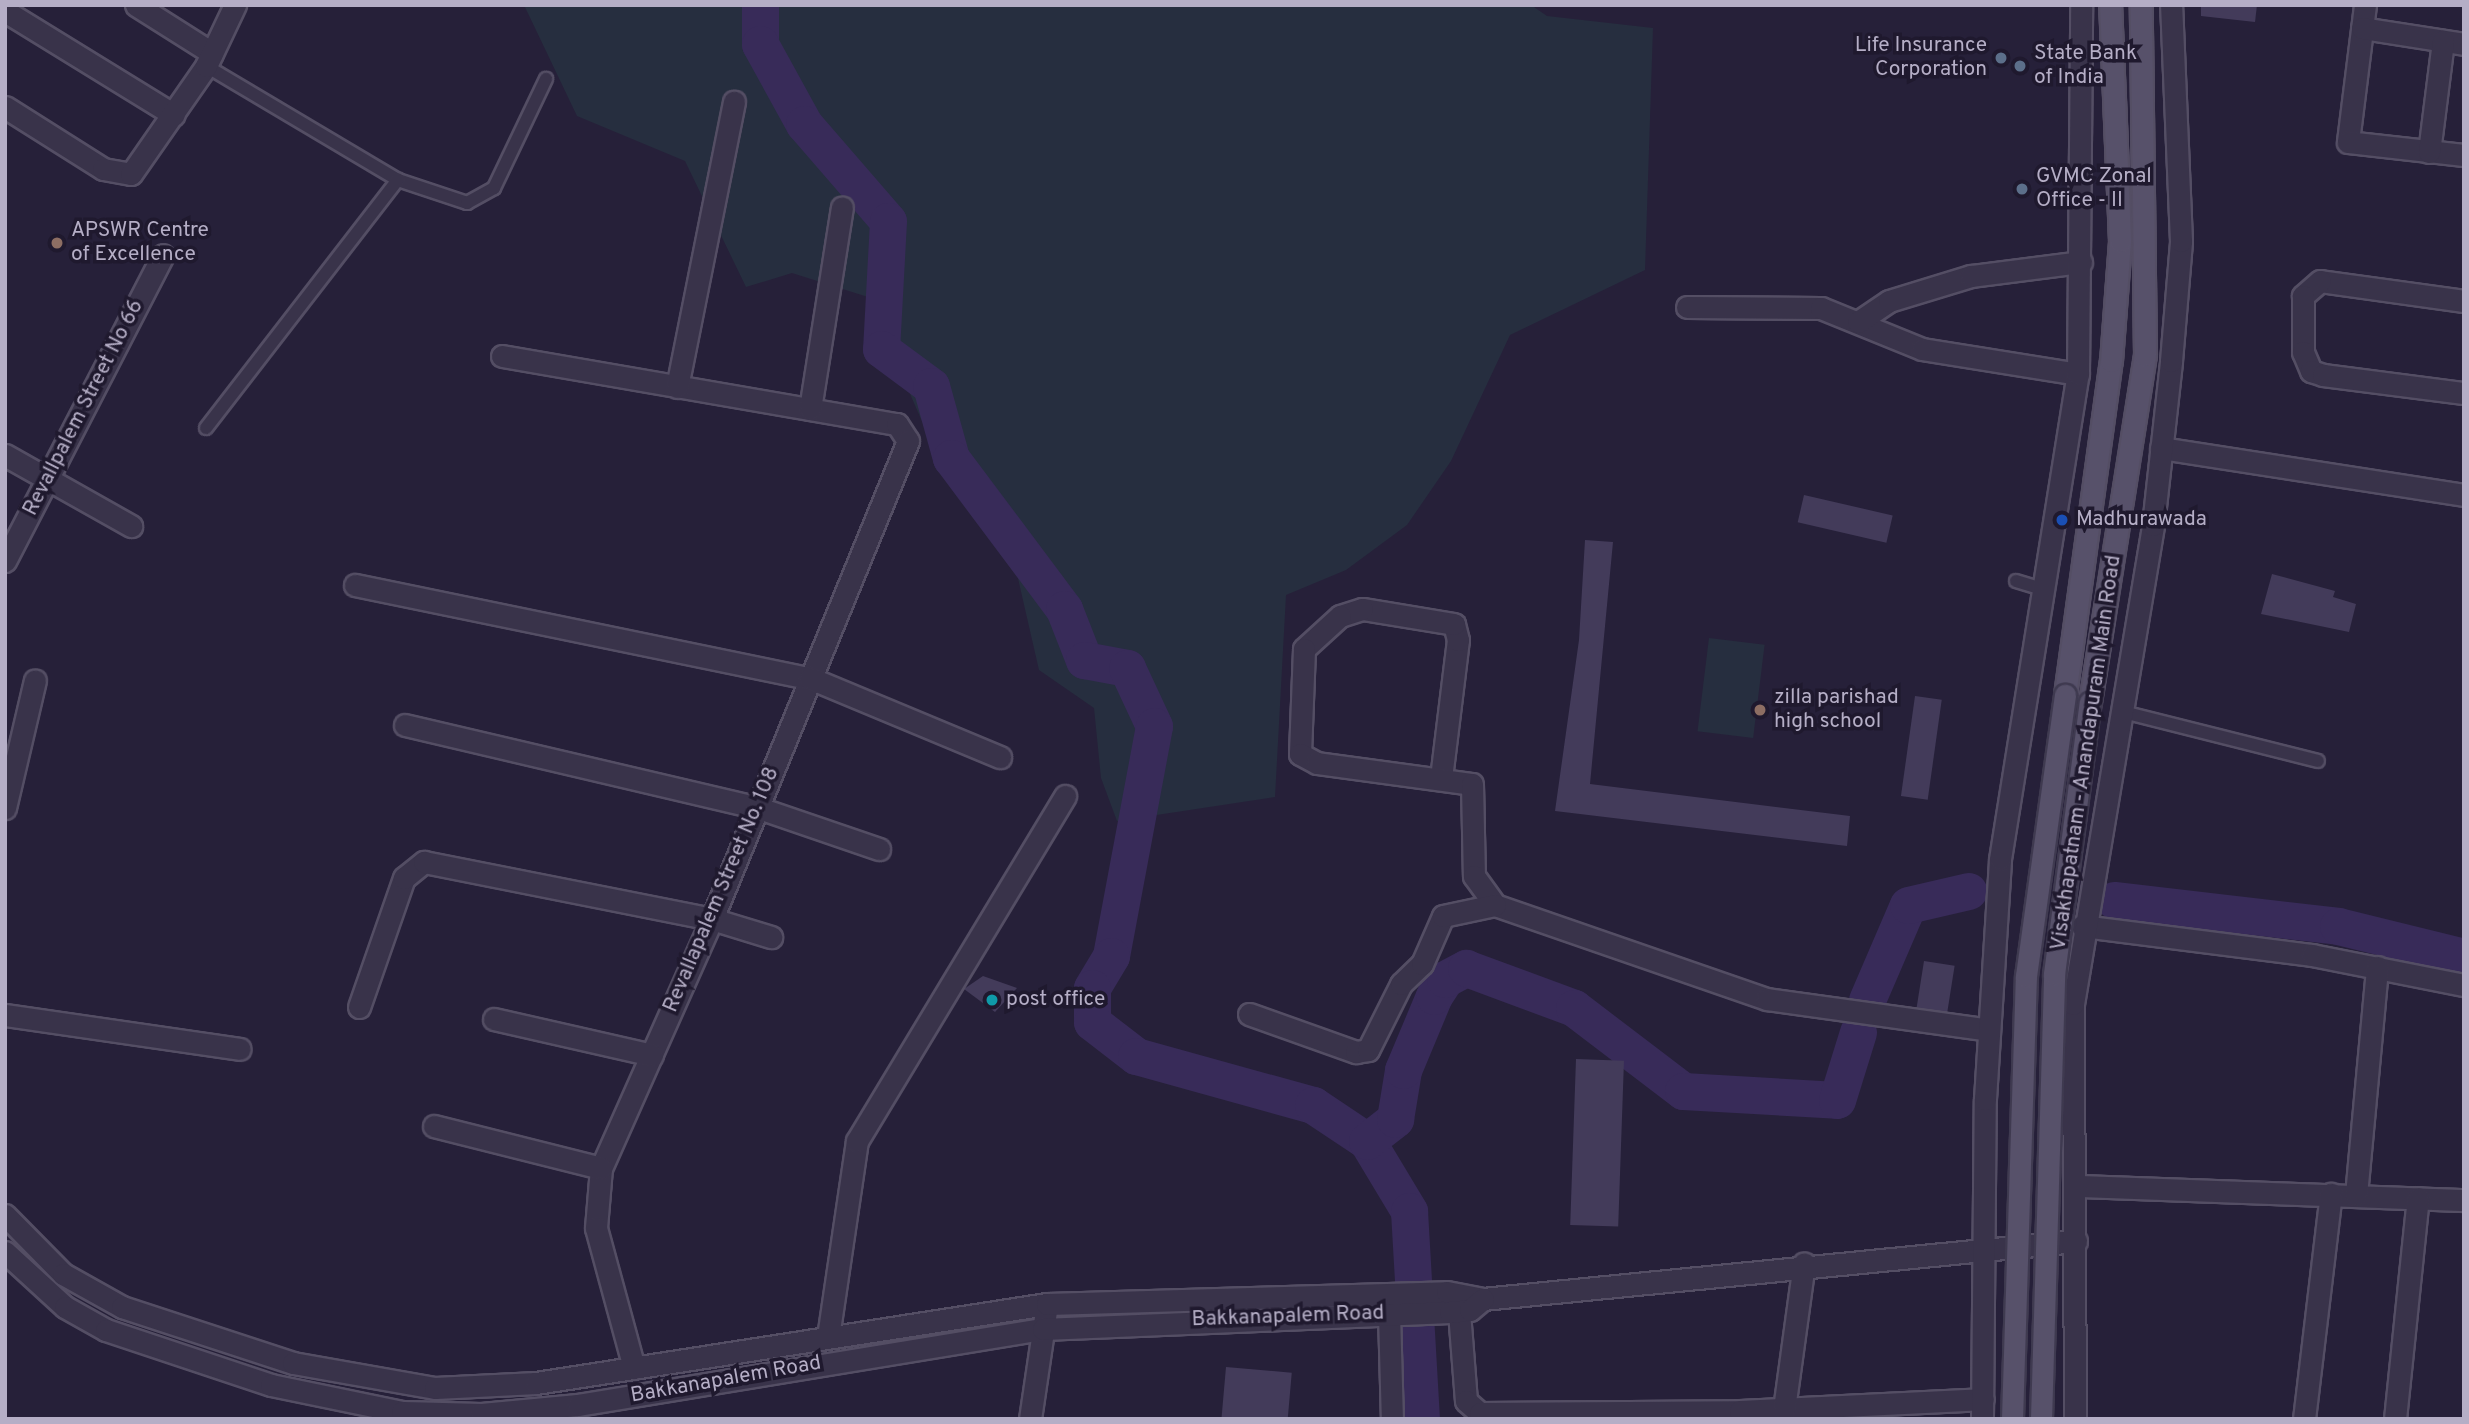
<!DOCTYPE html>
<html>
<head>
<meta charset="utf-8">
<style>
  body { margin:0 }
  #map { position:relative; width:2469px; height:1424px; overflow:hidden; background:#262039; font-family:Overpass,sans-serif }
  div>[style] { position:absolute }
  .green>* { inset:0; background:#262e3f; transform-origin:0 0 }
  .river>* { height:37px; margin:-18.5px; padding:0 18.5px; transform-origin:18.5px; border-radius:18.5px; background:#382b59 }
  .building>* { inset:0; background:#433b5a; transform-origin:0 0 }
  .roads { filter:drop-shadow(2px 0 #544e64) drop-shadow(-2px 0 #544e64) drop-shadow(0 2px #544e64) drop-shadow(0 -2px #544e64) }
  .service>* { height:12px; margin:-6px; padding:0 6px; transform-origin:6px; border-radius:6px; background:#39334a }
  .minor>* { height:21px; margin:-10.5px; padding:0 10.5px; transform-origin:10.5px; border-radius:10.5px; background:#39334a }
  .tertiary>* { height:21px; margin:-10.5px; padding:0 10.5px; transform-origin:10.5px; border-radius:10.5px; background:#39334a }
  .primary>* { height:21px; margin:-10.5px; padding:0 10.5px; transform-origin:10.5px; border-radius:10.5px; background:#57516a }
  .bridges { filter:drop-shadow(2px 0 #3f3a50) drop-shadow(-2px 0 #3f3a50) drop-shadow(0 2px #3f3a50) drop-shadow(0 -2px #3f3a50) }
  .primary-bridge>* { height:21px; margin:-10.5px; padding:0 10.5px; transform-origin:10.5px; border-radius:10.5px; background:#57516a }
  .dots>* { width:19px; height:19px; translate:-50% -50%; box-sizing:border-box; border:4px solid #1f192e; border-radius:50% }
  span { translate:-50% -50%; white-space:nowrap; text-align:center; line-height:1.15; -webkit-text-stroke:7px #1f192e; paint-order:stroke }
  .poi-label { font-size:21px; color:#b5aec6 }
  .right { translate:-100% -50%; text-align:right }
  .left { translate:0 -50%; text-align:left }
  .street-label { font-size:21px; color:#b5aec6 }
  .frame { position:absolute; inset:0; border:7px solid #b5aec6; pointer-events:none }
</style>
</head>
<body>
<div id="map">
  <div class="green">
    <i style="clip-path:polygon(524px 5px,1531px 5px,1547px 16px,1653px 28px,1645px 270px,1510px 335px,1451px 461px,1407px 525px,1346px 570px,1286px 595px,1275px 797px,1117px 821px,1101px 778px,1094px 708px,1039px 670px,1014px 561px,978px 519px,924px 426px,868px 297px,792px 273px,746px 287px,685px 161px,577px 116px)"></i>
    <i style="left:1709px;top:638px;width:56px;height:94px;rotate:7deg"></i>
  </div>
  <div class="river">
    <i style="left:760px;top:5px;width:39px;rotate:90deg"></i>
    <i style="left:760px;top:44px;width:91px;rotate:61.2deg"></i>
    <i style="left:804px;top:124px;width:128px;rotate:49.1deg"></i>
    <i style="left:888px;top:221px;width:128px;rotate:93.1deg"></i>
    <i style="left:881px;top:349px;width:62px;rotate:36.5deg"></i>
    <i style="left:931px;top:386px;width:75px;rotate:74.5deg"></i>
    <i style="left:951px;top:458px;width:189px;rotate:53.2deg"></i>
    <i style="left:1064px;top:609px;width:55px;rotate:68.6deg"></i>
    <i style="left:1084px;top:660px;width:44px;rotate:10.5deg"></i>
    <i style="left:1127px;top:668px;width:64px;rotate:65deg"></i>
    <i style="left:1154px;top:726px;width:234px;rotate:100.6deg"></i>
    <i style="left:1111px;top:956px;width:37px;rotate:121deg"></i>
    <i style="left:1092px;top:988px;width:34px;rotate:90deg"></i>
    <i style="left:1092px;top:1022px;width:56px;rotate:37.7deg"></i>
    <i style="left:1136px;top:1056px;width:184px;rotate:15.5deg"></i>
    <i style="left:1313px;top:1105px;width:65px;rotate:33.7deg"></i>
    <i style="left:1367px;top:1141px;width:82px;rotate:59deg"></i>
    <i style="left:1409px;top:1211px;width:208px;rotate:86.7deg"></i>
    <i style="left:2114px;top:900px;width:226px;rotate:6.6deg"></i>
    <i style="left:2338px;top:926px;width:130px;rotate:13.8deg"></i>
    <i style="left:1867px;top:1000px;width:103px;rotate:-66.7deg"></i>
    <i style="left:1908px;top:905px;width:62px;rotate:-13.1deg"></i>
    <i style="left:1367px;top:1141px;width:36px;rotate:-38deg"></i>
    <i style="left:1395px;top:1119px;width:50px;rotate:-80.7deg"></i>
    <i style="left:1403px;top:1070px;width:80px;rotate:-67.3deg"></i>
    <i style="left:1434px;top:996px;width:20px;rotate:-57deg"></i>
    <i style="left:1445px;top:979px;width:24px;rotate:-28deg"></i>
    <i style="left:1466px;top:968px;width:115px;rotate:20.3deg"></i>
    <i style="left:1574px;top:1008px;width:137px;rotate:37.3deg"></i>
    <i style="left:1683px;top:1091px;width:154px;rotate:3.3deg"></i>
    <i style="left:1837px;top:1100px;width:71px;rotate:-72.8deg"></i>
  </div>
  <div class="building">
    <i style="clip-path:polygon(2201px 5px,2257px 5px,2255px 22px,2201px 16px)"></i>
    <i style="left:1804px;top:495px;width:91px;height:28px;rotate:13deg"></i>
    <i style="clip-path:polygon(1585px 540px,1613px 542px,1590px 784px,1850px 816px,1847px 846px,1555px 811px,1579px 640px)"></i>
    <i style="clip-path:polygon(2272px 574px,2335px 591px,2333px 597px,2356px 604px,2349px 632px,2261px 614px)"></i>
    <i style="left:1915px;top:696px;width:27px;height:101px;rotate:8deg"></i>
    <i style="left:1924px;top:961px;width:31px;height:47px;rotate:9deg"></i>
    <i style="clip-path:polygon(983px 976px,1017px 988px,995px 1012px,964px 989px)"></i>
    <i style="left:1576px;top:1059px;width:48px;height:166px;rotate:2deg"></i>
    <i style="left:1226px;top:1367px;width:66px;height:52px;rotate:5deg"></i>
  </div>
  <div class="roads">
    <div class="service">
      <i style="left:206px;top:66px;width:223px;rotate:30.7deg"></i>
      <i style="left:398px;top:180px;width:73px;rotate:18.4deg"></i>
      <i style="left:467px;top:203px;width:31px;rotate:-29deg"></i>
      <i style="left:494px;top:188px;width:121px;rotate:-64.5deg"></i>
      <i style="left:206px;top:428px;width:314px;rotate:-52.3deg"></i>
      <i style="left:2016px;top:581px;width:30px;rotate:17deg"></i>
      <i style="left:2119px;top:711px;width:205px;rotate:14.1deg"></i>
    </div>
    <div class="minor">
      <i style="left:136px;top:5px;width:90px;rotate:32.3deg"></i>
      <i style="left:2365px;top:5px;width:138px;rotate:97.1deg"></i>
      <i style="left:2348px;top:142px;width:117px;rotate:6.4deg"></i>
      <i style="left:5px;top:11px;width:198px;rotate:31.6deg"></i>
      <i style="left:2362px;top:28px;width:103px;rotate:8.9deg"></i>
      <i style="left:5px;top:107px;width:116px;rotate:32.3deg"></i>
      <i style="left:103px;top:169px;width:28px;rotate:10deg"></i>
      <i style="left:131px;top:174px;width:131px;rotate:-55.2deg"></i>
      <i style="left:206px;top:66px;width:68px;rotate:-64.6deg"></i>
      <i style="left:2429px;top:152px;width:112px;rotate:-82.8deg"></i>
      <i style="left:2464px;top:301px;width:145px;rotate:-172.1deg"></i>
      <i style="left:2320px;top:281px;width:23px;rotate:139deg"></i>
      <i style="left:2303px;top:296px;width:56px;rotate:90deg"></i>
      <i style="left:2303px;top:352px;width:21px;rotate:67deg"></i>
      <i style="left:2311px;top:371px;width:13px;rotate:18deg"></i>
      <i style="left:2323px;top:375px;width:142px;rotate:7.3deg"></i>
      <i style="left:1687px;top:307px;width:134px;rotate:0.4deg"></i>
      <i style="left:1821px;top:308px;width:109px;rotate:22.1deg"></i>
      <i style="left:1922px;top:349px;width:158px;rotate:9.1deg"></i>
      <i style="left:1858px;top:322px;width:37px;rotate:-34deg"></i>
      <i style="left:1889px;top:301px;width:86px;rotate:-17deg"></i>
      <i style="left:1971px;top:276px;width:111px;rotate:-7.3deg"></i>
      <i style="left:502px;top:356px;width:401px;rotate:9.8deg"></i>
      <i style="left:897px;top:424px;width:20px;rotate:57deg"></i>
      <i style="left:908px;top:441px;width:517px;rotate:112.3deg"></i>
      <i style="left:712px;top:919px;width:273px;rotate:114deg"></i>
      <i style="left:601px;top:1168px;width:60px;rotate:94.8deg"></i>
      <i style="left:596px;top:1228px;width:145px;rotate:74.8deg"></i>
      <i style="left:677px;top:387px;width:291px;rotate:-78.7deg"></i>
      <i style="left:810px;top:409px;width:204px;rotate:-81deg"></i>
      <i style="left:2161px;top:448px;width:307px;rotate:8.8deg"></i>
      <i style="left:5px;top:455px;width:145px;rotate:29.4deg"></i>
      <i style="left:5px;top:561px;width:344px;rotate:-62.7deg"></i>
      <i style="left:355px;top:585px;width:464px;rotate:11.6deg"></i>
      <i style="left:810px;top:678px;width:206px;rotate:22.6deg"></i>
      <i style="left:405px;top:725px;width:364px;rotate:13.2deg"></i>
      <i style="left:759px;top:808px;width:127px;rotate:18.9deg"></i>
      <i style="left:1441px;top:778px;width:139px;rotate:-83deg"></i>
      <i style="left:1458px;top:640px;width:16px;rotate:-104deg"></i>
      <i style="left:1454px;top:624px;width:93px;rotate:-170.7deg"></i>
      <i style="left:1362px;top:609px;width:23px;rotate:162deg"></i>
      <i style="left:1340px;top:616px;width:49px;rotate:137.5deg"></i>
      <i style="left:1304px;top:649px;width:105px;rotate:92.2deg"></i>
      <i style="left:1300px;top:754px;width:19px;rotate:28deg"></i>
      <i style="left:1317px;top:763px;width:156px;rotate:7.7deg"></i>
      <i style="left:1472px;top:784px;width:92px;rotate:88.8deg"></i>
      <i style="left:1474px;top:876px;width:36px;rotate:54deg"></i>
      <i style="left:1495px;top:905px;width:288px;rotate:19.1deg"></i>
      <i style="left:1767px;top:999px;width:224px;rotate:7.9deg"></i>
      <i style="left:5px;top:808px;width:131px;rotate:-76.8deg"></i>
      <i style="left:2082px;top:926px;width:232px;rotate:7.2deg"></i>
      <i style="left:2312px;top:955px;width:155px;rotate:11.2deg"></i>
      <i style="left:359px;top:1007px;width:137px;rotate:-70.8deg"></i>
      <i style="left:404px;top:878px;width:26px;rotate:-39deg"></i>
      <i style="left:424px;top:862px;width:294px;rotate:11.2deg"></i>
      <i style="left:712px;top:919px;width:62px;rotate:17deg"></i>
      <i style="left:1249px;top:1014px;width:114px;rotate:19.6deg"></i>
      <i style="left:1356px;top:1052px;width:12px;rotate:-9deg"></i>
      <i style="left:1368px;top:1050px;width:74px;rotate:-63.4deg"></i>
      <i style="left:1401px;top:984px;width:29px;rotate:-44deg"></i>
      <i style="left:1422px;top:964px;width:52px;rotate:-66.4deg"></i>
      <i style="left:1443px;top:916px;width:53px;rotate:-11.9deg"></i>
      <i style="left:5px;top:1015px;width:237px;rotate:8.2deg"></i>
      <i style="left:494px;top:1019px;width:162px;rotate:12.8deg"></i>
      <i style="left:434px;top:1126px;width:172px;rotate:14.1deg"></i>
      <i style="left:2077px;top:1186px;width:387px;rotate:2.1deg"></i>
      <i style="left:2356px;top:1195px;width:229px;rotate:-84.7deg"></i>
      <i style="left:1459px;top:1312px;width:89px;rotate:85.5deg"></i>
      <i style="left:1466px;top:1401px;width:18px;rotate:41deg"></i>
      <i style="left:1480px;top:1413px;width:260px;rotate:-0.4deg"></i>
      <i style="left:1740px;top:1411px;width:243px;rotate:-2.8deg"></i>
      <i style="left:1389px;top:1314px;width:105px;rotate:88.4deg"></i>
      <i style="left:828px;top:1337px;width:198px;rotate:-81.6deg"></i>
      <i style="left:857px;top:1141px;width:403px;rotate:-58.9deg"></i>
      <i style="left:1784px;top:1409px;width:147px;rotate:-82.2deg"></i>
      <i style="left:1030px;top:1419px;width:116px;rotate:-81.6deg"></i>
      <i style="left:2304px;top:1419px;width:227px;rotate:-83.2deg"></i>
      <i style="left:2395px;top:1419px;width:222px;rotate:-84.1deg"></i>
    </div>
    <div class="tertiary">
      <i style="left:5px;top:1215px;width:83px;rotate:45.5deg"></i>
      <i style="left:63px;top:1274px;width:68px;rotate:29.2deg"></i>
      <i style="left:122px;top:1307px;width:180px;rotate:18.1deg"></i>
      <i style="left:293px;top:1363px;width:144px;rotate:10deg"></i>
      <i style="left:435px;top:1388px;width:101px;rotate:-2.8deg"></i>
      <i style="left:536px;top:1383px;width:517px;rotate:-8.79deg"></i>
      <i style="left:1047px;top:1304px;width:400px;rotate:-1.7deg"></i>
      <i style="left:1447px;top:1292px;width:37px;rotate:11deg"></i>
      <i style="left:1483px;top:1299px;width:596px;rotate:-5.59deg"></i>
      <i style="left:5px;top:1252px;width:81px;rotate:42.5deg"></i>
      <i style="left:65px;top:1307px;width:47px;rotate:29.3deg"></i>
      <i style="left:106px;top:1330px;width:174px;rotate:18.4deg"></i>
      <i style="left:271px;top:1385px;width:134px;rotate:11.6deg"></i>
      <i style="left:402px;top:1412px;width:79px;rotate:1.5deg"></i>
      <i style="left:481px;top:1414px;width:97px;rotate:-5.3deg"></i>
      <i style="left:578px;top:1405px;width:471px;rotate:-9.3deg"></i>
      <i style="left:1043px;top:1329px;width:407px;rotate:-2.4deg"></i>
      <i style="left:1450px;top:1312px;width:20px;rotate:-6deg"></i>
      <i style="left:1470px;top:1310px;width:17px;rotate:-40deg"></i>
      <i style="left:1982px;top:1419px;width:320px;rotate:-89.5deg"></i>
      <i style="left:1985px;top:1099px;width:240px;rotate:-86.4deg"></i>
      <i style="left:2000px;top:859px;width:491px;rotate:-80.9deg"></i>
      <i style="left:2078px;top:374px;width:369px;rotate:-89.5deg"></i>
      <i style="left:2075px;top:1419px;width:415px;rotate:-90.3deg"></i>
      <i style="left:2073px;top:1004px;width:486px;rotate:-80.5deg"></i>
      <i style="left:2153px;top:525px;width:165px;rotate:-83.7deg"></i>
      <i style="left:2171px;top:361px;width:120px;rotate:-85.2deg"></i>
      <i style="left:2181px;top:241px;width:236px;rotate:-92.4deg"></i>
    </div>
    <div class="primary">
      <i style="left:2065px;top:695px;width:337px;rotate:-82.2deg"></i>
      <i style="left:2111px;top:361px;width:120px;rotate:-85.7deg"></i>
      <i style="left:2120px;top:241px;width:236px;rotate:-92.4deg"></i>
      <i style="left:2090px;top:702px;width:351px;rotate:-81deg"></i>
      <i style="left:2145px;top:355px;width:350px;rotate:-90.7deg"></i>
    </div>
  </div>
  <div class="bridges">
    <div class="primary-bridge">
      <i style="left:2012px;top:1419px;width:443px;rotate:-88.2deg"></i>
      <i style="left:2026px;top:976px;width:284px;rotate:-82.1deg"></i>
      <i style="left:2041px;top:1419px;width:445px;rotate:-88.3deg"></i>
      <i style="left:2054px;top:974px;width:274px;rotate:-82.5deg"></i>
    </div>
  </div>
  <div class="dots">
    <i style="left:2001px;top:58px;background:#5c6f8a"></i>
    <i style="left:2020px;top:66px;background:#5c6f8a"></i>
    <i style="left:2022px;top:189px;background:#5c6f8a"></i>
    <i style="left:57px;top:243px;background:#8d6e63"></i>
    <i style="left:2062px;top:520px;background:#1a4fb4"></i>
    <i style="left:1760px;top:710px;background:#8d6e63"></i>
    <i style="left:992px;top:1000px;background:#0f9aa8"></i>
  </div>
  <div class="poi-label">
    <span class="right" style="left:1987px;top:58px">Life Insurance<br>Corporation</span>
    <span class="left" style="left:2034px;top:66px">State Bank<br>of India</span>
    <span class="left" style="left:2036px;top:189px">GVMC Zonal<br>Office - II</span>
    <span class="left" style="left:71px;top:243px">APSWR Centre<br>of Excellence</span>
    <span class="left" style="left:2076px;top:520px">Madhurawada</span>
    <span class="left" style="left:1774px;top:710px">zilla parishad<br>high school</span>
    <span class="left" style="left:1006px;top:1000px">post office</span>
  </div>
  <div class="street-label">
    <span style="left:84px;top:408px;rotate:-63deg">Revallpalem Street No 66</span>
    <span style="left:2087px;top:753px;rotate:-82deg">Visakhapatnam - Anandapuram Main Road</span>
    <span style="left:722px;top:890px;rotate:-67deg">Revallapalem Street No. 108</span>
    <span style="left:1288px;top:1317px;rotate:-2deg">Bakkanapalem Road</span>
    <span style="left:726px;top:1380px;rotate:-10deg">Bakkanapalem Road</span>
  </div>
  <div class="frame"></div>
</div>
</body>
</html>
